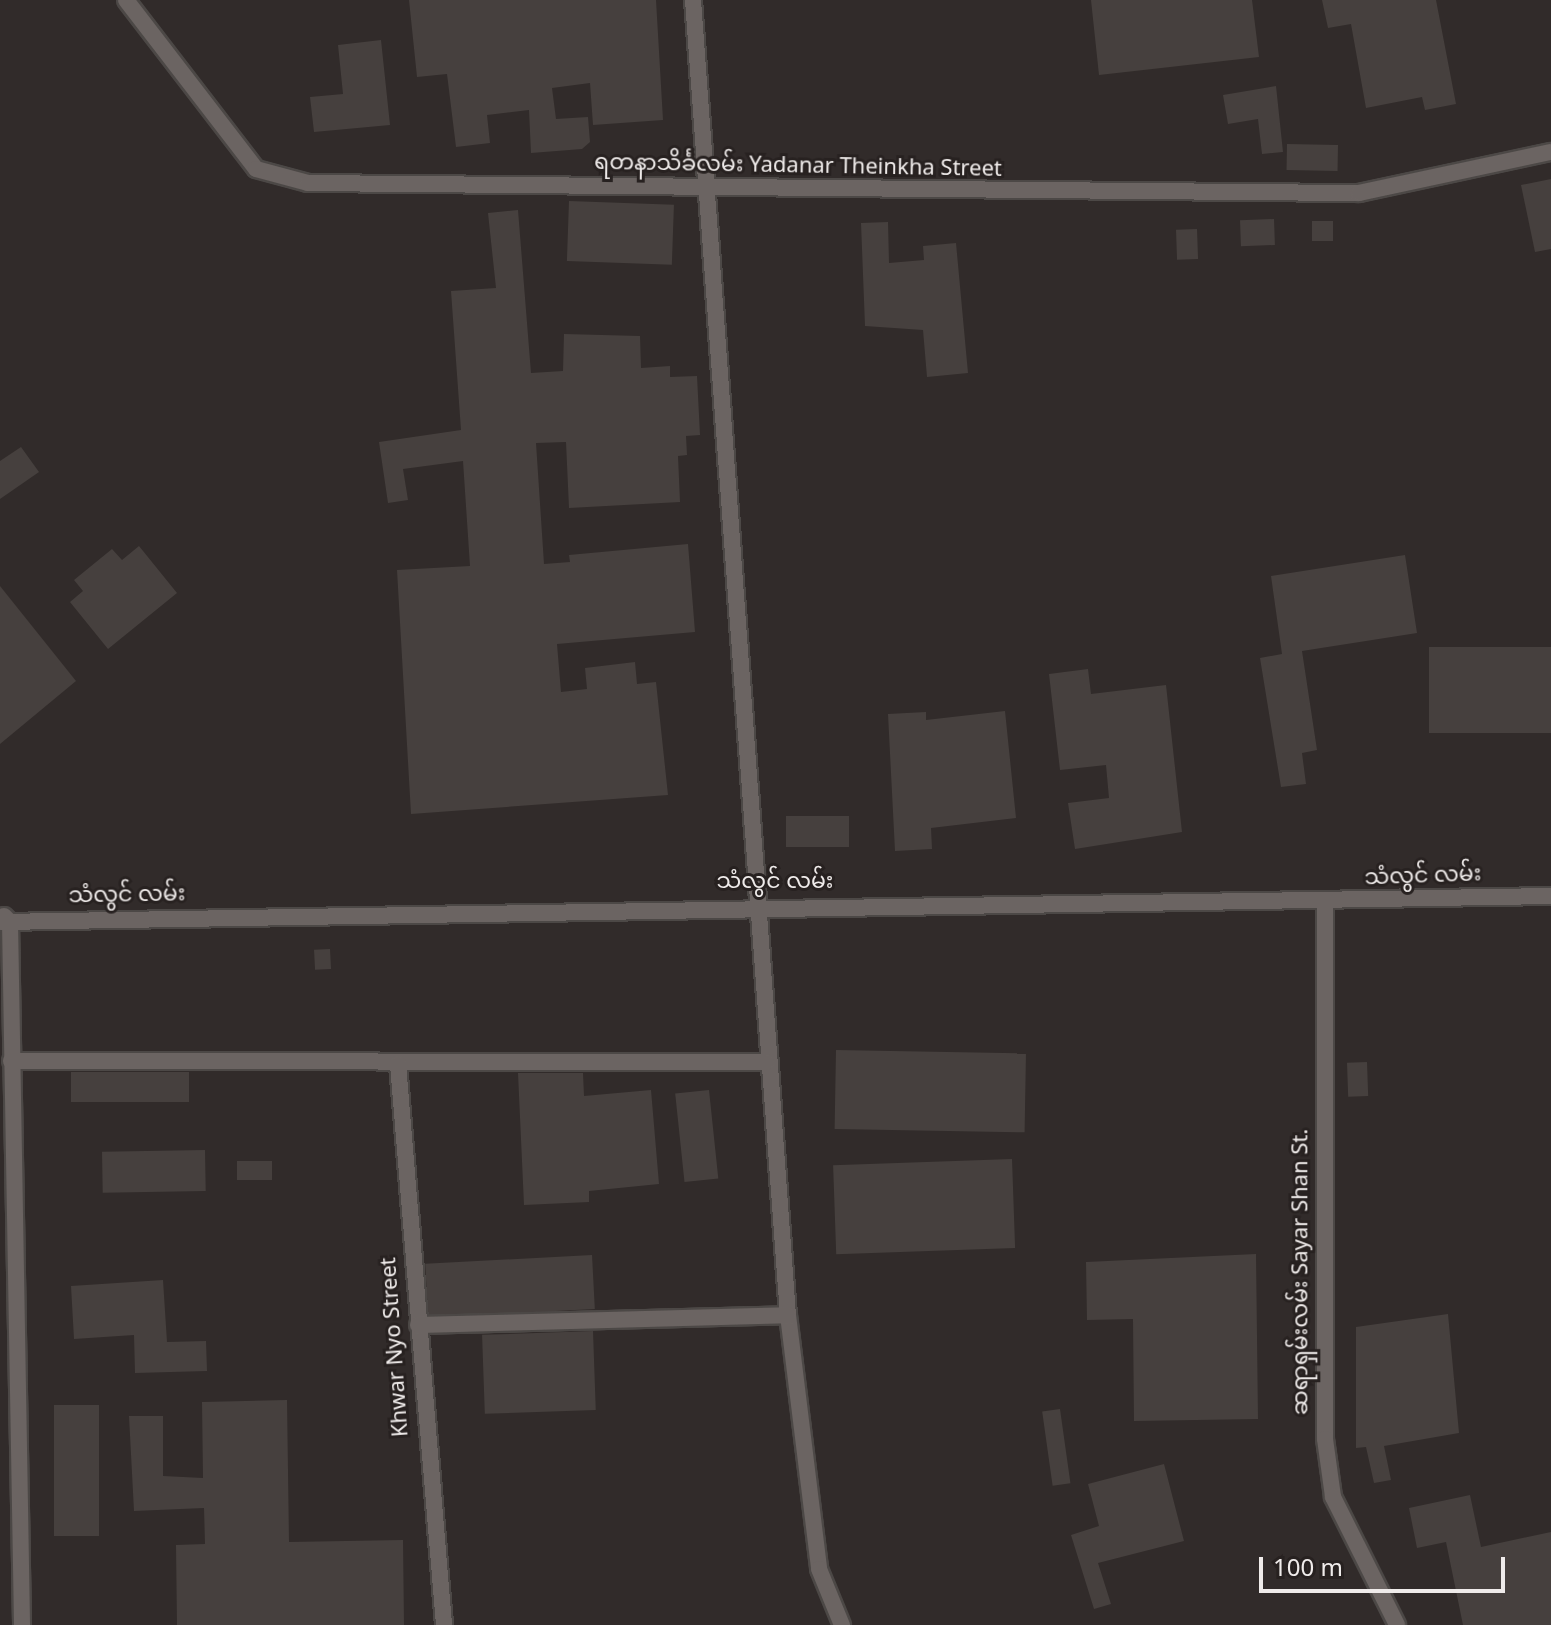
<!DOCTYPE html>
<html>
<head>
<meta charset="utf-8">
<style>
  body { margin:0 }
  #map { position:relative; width:1551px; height:1625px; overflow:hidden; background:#312b2a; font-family:Georgia,"Noto Sans Myanmar",serif }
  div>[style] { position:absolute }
  .building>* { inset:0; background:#46403e; transform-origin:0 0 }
  .roads { filter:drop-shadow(2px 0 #4c4846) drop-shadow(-2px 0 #4c4846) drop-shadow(0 2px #4c4846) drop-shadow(0 -2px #4c4846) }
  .minor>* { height:16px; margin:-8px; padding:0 8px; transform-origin:8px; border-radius:8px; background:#6b6462 }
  span { translate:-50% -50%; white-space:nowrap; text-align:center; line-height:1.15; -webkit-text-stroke:6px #272120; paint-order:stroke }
  .street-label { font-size:22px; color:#efebea }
  .scale { position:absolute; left:1259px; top:1557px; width:246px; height:36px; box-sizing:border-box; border:4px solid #efebea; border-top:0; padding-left:10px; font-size:24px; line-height:28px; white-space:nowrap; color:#efebea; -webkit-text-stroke:6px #272120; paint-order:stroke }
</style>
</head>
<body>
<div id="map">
  <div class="building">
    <i style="clip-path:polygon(409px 0,656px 0,663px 120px,593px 125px,590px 83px,552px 88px,556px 119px,588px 117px,590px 142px,582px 149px,531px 153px,529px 110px,487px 115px,490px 143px,456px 147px,447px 74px,417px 77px)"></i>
    <i style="clip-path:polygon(1091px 0,1252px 0,1259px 57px,1099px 75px)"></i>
    <i style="clip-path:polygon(1322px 0,1436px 0,1456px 104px,1425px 110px,1422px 97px,1366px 108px,1351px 24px,1328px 28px)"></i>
    <i style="clip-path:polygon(381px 40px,390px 125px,314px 132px,310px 97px,343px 94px,338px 45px)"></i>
    <i style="clip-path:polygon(1276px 86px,1283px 152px,1262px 154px,1258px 119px,1228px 124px,1223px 95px)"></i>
    <i style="left:1287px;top:144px;width:51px;height:26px;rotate:1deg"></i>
    <i style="clip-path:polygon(1551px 179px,1551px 249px,1535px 252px,1521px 185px)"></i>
    <i style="left:569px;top:201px;width:105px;height:60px;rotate:2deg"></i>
    <i style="clip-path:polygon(518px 210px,531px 373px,563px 371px,564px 334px,640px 336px,641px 368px,670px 366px,670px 377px,697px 376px,700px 435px,686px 436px,687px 455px,678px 456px,680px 502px,569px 508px,566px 442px,536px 443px,544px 564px,570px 562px,569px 555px,688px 544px,695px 632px,557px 644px,561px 692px,587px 689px,585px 668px,635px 662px,637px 684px,656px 682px,668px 795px,411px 814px,397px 570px,470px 566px,463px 461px,403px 469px,408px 500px,388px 503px,379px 442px,461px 430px,451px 291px,496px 288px,488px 213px)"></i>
    <i style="left:1274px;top:219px;width:26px;height:34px;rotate:88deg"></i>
    <i style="left:1312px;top:221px;width:21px;height:20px"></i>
    <i style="clip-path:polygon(888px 222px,889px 263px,924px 260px,923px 246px,956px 243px,968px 373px,927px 377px,923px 330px,865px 326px,861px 223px)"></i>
    <i style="left:1197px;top:229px;width:30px;height:21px;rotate:88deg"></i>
    <i style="clip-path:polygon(21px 447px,39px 472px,0 499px,0 461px)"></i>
    <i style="clip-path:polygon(139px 546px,177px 593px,108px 649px,70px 602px,83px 591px,74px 580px,112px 549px,122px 560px)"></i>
    <i style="clip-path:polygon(1405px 555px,1417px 633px,1302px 651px,1317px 750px,1302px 753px,1306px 784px,1281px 787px,1260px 658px,1282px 654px,1271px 576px)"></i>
    <i style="clip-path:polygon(0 586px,76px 681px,0 744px)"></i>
    <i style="left:1551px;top:647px;width:86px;height:122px;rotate:90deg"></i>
    <i style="clip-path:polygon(1088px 669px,1091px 694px,1166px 685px,1182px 832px,1075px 849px,1068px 803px,1109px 798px,1106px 765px,1060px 770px,1049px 674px)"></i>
    <i style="clip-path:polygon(1005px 711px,1016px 818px,931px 828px,932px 849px,895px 851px,888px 714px,926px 712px,926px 720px)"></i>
    <i style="left:786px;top:816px;width:63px;height:31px"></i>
    <i style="left:330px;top:949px;width:20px;height:16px;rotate:87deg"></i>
    <i style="left:836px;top:1050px;width:190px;height:79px;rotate:1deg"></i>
    <i style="left:1367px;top:1062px;width:34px;height:20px;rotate:88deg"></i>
    <i style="left:71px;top:1072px;width:118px;height:30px"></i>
    <i style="clip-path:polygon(518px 1073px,583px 1073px,584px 1096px,651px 1090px,659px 1184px,589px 1191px,589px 1202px,524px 1205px)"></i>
    <i style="left:709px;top:1090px;width:89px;height:34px;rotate:84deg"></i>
    <i style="left:205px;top:1150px;width:41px;height:103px;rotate:89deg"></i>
    <i style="left:1012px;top:1159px;width:89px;height:179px;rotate:88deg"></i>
    <i style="left:272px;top:1161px;width:19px;height:35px;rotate:90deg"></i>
    <i style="clip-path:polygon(1256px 1254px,1258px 1419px,1134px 1421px,1133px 1319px,1087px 1320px,1086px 1262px)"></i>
    <i style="left:592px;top:1255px;width:54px;height:167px;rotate:87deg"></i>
    <i style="clip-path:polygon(163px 1280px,167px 1342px,206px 1341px,207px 1371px,135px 1373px,134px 1335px,74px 1339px,71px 1286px)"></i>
    <i style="clip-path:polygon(1448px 1314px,1459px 1433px,1384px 1446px,1391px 1480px,1374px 1483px,1366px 1447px,1356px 1448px,1356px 1327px)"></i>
    <i style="left:593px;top:1331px;width:79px;height:111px;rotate:88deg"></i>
    <i style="clip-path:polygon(287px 1400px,289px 1542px,403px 1540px,404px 1625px,177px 1625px,176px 1545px,205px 1544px,204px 1508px,134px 1511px,129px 1416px,163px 1416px,163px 1476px,203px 1478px,202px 1402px)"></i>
    <i style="left:54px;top:1405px;width:45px;height:131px"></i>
    <i style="left:1060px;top:1409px;width:75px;height:18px;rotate:82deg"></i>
    <i style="clip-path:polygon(1164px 1464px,1184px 1541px,1098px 1563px,1111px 1604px,1094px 1609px,1071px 1535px,1099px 1526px,1088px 1484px)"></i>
    <i style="clip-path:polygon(1470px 1495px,1481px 1547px,1551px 1532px,1551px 1625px,1463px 1625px,1446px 1542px,1417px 1548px,1409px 1508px)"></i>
  </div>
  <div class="roads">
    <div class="minor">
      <i style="left:126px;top:0;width:213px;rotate:52.4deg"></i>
      <i style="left:256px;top:169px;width:54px;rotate:15.1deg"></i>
      <i style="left:308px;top:183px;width:1051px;rotate:0.55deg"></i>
      <i style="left:1359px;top:193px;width:196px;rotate:-12.1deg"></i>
      <i style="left:693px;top:0;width:1318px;rotate:85.87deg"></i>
      <i style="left:788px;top:1315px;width:256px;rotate:83deg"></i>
      <i style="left:819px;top:1569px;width:61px;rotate:67.7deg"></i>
      <i style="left:1325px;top:903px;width:536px;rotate:90deg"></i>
      <i style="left:1325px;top:1439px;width:59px;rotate:82.1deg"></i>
      <i style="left:1333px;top:1497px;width:143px;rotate:63.4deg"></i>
      <i style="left:4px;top:916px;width:8px;rotate:45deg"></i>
      <i style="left:10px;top:922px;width:703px;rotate:89.02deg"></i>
      <i style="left:0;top:922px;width:1551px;rotate:-0.96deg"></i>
      <i style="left:11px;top:1061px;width:755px;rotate:0.08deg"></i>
      <i style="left:398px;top:1064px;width:563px;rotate:85.31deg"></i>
      <i style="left:418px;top:1325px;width:370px;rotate:-1.5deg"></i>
    </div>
  </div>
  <div class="street-label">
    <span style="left:798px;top:168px;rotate:1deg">ရတနာသိင်္ခလမ်း Yadanar Theinkha Street</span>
    <span style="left:1423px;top:878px;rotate:-2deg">သံလွင် လမ်း</span>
    <span style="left:775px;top:884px">သံလွင် လမ်း</span>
    <span style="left:127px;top:897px;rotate:-1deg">သံလွင် လမ်း</span>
    <span style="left:1303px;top:1272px;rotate:-90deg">ဆရာရှမ်းလမ်း Sayar Shan St.</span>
    <span style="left:397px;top:1347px;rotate:-94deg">Khwar Nyo Street</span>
  </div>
  <div class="scale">100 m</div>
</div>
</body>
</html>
